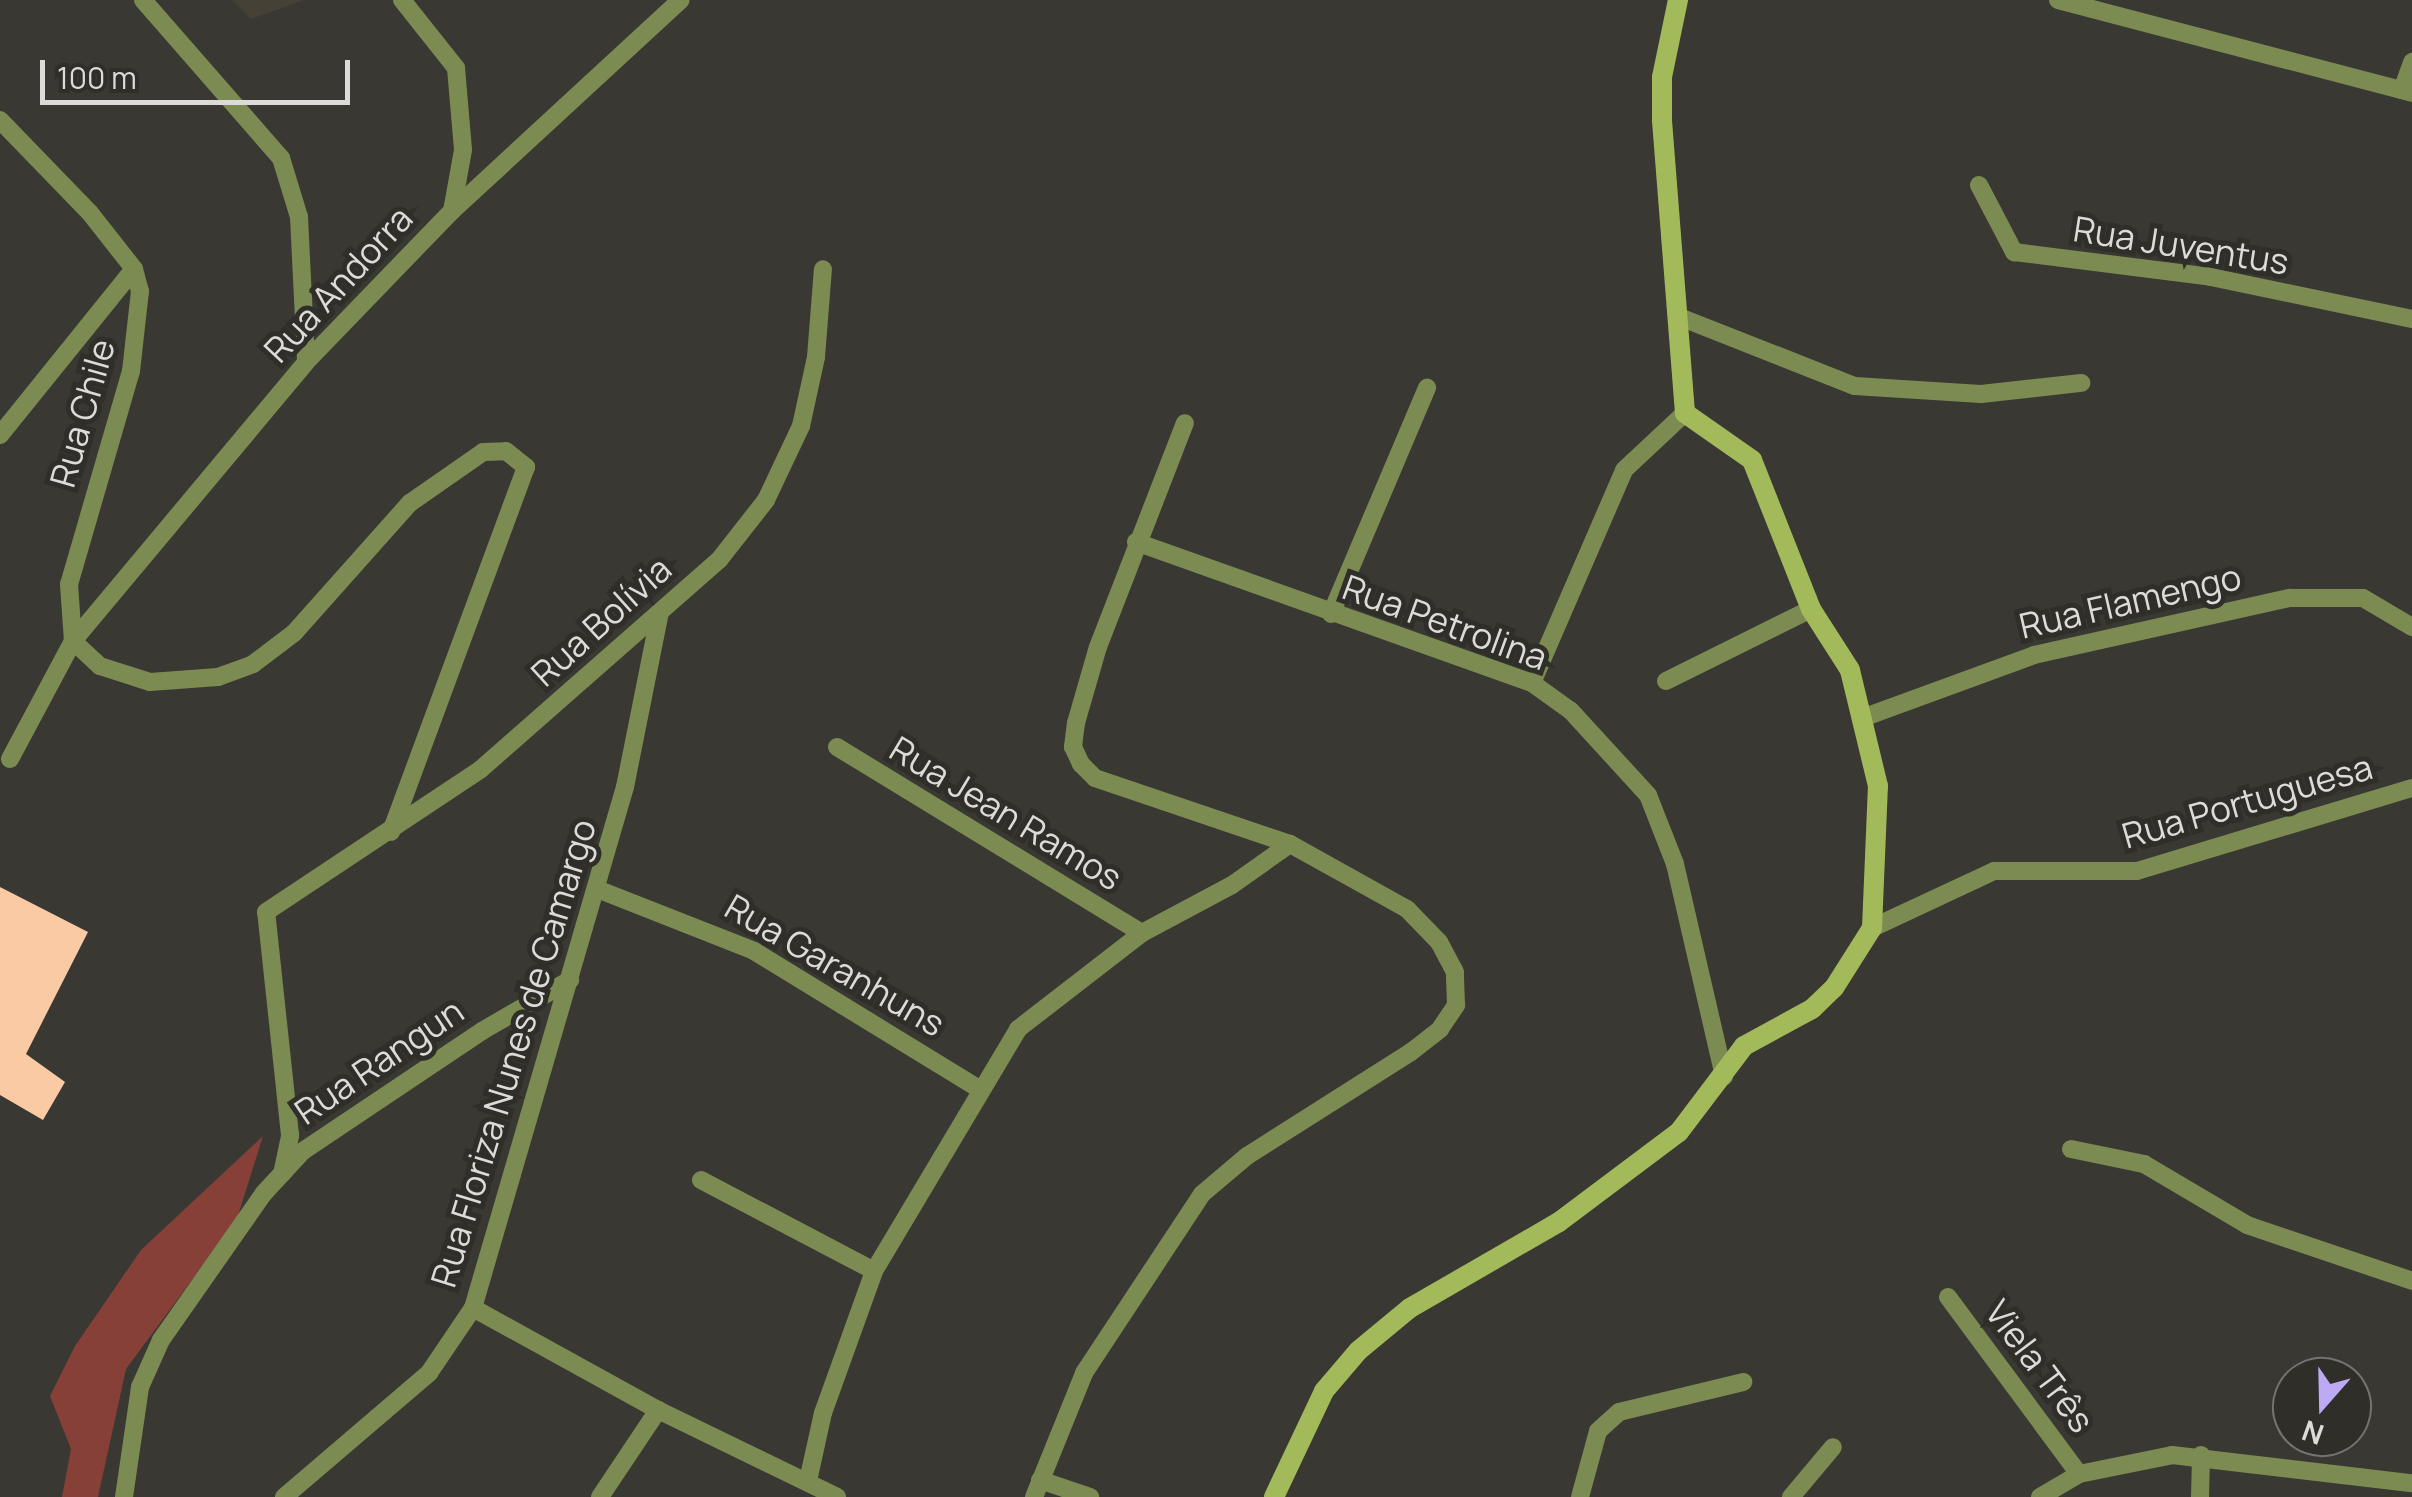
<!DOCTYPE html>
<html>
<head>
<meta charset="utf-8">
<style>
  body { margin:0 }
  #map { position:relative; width:2412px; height:1497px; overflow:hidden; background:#393833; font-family:Manrope,sans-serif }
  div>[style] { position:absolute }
  .built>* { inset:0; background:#454137 }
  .green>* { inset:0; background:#864038 }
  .building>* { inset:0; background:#facaa5 }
  .street>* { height:18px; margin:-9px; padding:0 9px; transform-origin:9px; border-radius:9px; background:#7c8b52 }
  .secondary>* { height:20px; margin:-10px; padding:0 10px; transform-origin:10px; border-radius:10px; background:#a3ba5b }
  span { translate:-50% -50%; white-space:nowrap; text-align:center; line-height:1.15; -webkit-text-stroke:10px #2f2e29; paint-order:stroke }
  .street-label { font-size:35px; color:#dcdbd8 }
  .north { position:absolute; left:2272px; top:1357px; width:100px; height:100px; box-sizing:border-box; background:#2f2e29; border:2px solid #74736f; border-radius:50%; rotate:200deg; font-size:28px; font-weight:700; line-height:40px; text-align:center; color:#dcdbd8 }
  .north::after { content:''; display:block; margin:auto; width:35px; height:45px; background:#bea9f5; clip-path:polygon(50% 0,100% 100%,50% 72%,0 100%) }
  .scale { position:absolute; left:40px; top:60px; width:310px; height:45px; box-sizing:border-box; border:5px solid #dcdbd8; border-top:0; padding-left:12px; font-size:30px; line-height:35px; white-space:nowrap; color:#dcdbd8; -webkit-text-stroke:8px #2f2e29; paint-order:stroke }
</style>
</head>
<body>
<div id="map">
  <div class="built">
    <i style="clip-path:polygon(232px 0,304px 0,251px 19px)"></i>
  </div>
  <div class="green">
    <i style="clip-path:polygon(263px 1136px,237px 1219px,126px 1369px,98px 1497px,62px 1497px,71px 1449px,50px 1396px,75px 1346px,141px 1250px)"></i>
  </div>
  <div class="building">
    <i style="clip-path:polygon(0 887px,88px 932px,26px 1054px,65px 1082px,43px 1120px,0 1095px)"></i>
  </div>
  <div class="street">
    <i style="left:143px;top:0;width:210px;rotate:48.9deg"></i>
    <i style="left:281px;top:158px;width:62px;rotate:73deg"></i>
    <i style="left:299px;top:217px;width:145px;rotate:87.2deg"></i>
    <i style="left:402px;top:0;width:87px;rotate:51.5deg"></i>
    <i style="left:456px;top:68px;width:82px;rotate:85.1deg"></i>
    <i style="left:463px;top:150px;width:62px;rotate:100.2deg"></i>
    <i style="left:2058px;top:0;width:366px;rotate:14.7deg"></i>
    <i style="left:2402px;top:90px;width:30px;rotate:-70deg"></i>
    <i style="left:0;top:120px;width:129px;rotate:45.9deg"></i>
    <i style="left:90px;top:213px;width:71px;rotate:51.8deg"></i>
    <i style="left:134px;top:269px;width:23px;rotate:75deg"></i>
    <i style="left:140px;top:291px;width:81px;rotate:96.4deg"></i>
    <i style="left:131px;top:371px;width:222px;rotate:106.2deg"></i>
    <i style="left:69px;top:584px;width:57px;rotate:86deg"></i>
    <i style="left:1979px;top:185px;width:76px;rotate:62.4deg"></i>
    <i style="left:2014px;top:252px;width:199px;rotate:7.2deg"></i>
    <i style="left:2211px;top:277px;width:205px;rotate:11.8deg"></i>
    <i style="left:1677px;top:316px;width:191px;rotate:21.5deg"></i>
    <i style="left:1855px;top:386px;width:126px;rotate:3.6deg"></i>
    <i style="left:1981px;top:394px;width:101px;rotate:-6.3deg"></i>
    <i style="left:0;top:435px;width:213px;rotate:-51.1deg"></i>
    <i style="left:1136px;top:542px;width:420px;rotate:19.6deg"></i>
    <i style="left:1532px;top:683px;width:48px;rotate:35.7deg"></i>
    <i style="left:1571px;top:711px;width:114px;rotate:47.5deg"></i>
    <i style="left:1648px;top:795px;width:74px;rotate:68.6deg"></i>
    <i style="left:1675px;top:864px;width:218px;rotate:77deg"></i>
    <i style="left:1331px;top:614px;width:246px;rotate:-67deg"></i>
    <i style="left:73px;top:641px;width:37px;rotate:43deg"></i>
    <i style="left:100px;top:666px;width:52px;rotate:17.7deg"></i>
    <i style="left:150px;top:682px;width:68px;rotate:-4.2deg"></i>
    <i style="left:218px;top:677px;width:37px;rotate:-20deg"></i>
    <i style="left:253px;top:664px;width:51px;rotate:-37.1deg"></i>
    <i style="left:294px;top:633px;width:174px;rotate:-48.3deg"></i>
    <i style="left:410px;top:503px;width:89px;rotate:-34.9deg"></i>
    <i style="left:483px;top:452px;width:23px;rotate:-2deg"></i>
    <i style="left:506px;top:451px;width:26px;rotate:39deg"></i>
    <i style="left:526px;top:467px;width:389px;rotate:110.3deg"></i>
    <i style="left:1666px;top:681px;width:162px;rotate:-26.4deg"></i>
    <i style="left:1532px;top:683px;width:232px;rotate:-66.6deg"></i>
    <i style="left:1624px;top:470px;width:83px;rotate:-43.1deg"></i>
    <i style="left:1865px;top:717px;width:180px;rotate:-20.1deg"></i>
    <i style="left:2034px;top:655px;width:262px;rotate:-12.6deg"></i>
    <i style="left:2290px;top:598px;width:73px"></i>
    <i style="left:2363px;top:598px;width:57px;rotate:30.6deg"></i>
    <i style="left:837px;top:747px;width:357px;rotate:31.4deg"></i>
    <i style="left:10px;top:759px;width:134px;rotate:-61.9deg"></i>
    <i style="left:73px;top:641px;width:363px;rotate:-50.1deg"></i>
    <i style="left:306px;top:362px;width:210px;rotate:-46deg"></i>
    <i style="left:452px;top:211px;width:311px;rotate:-42.7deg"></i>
    <i style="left:597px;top:889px;width:169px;rotate:21.5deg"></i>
    <i style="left:754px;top:951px;width:263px;rotate:31.5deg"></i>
    <i style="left:1872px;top:928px;width:135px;rotate:-25deg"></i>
    <i style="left:1994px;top:871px;width:143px"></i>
    <i style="left:2137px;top:871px;width:287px;rotate:-16.8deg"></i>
    <i style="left:2071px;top:1149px;width:75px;rotate:11.6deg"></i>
    <i style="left:2144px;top:1164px;width:120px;rotate:30.6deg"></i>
    <i style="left:2247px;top:1225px;width:174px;rotate:18.7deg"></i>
    <i style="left:282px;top:1174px;width:40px;rotate:-78deg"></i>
    <i style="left:290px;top:1135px;width:224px;rotate:-96.1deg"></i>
    <i style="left:266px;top:912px;width:258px;rotate:-33.6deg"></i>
    <i style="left:481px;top:769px;width:317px;rotate:-41.3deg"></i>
    <i style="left:719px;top:560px;width:76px;rotate:-51.9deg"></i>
    <i style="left:766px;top:500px;width:82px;rotate:-64.7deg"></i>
    <i style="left:801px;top:426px;width:71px;rotate:-77.7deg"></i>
    <i style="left:816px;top:357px;width:88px;rotate:-85.5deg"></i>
    <i style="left:701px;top:1180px;width:195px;rotate:27.7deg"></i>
    <i style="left:1948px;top:1297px;width:220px;rotate:53.5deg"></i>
    <i style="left:473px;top:1308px;width:211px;rotate:28.9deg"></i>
    <i style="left:658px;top:1410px;width:199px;rotate:25.9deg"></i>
    <i style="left:1040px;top:1480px;width:53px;rotate:18.8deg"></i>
    <i style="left:808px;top:1481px;width:70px;rotate:-77.6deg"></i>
    <i style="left:823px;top:1413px;width:151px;rotate:-70.2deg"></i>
    <i style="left:874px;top:1271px;width:282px;rotate:-59.2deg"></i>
    <i style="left:1018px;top:1029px;width:157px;rotate:-37.7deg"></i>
    <i style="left:1142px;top:933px;width:102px;rotate:-28.1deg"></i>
    <i style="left:1232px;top:885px;width:71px;rotate:-35.3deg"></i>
    <i style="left:124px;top:1497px;width:111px;rotate:-81.7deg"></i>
    <i style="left:140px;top:1387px;width:51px;rotate:-65.9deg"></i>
    <i style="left:161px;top:1340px;width:179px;rotate:-55deg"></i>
    <i style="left:264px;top:1193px;width:57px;rotate:-47.1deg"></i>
    <i style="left:303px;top:1151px;width:216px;rotate:-33.8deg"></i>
    <i style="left:482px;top:1031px;width:102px;rotate:-30.1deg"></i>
    <i style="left:284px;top:1497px;width:191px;rotate:-40.5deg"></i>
    <i style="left:429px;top:1373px;width:78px;rotate:-55.9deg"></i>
    <i style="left:473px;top:1308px;width:543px;rotate:-73.74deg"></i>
    <i style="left:625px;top:787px;width:178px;rotate:-78.7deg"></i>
    <i style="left:600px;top:1497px;width:105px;rotate:-56.3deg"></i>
    <i style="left:1034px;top:1497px;width:134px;rotate:-68deg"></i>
    <i style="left:1084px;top:1373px;width:214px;rotate:-56.6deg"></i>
    <i style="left:1202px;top:1194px;width:59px;rotate:-40.2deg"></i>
    <i style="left:1247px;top:1156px;width:194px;rotate:-32.4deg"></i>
    <i style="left:1411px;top:1052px;width:37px;rotate:-38deg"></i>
    <i style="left:1440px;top:1029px;width:29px;rotate:-56deg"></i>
    <i style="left:1456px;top:1005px;width:33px;rotate:-92deg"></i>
    <i style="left:1455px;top:972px;width:34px;rotate:-118deg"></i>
    <i style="left:1439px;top:942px;width:46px;rotate:-134.1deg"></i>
    <i style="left:1407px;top:909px;width:134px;rotate:-150.9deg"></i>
    <i style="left:1290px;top:844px;width:206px;rotate:-161.3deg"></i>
    <i style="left:1095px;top:778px;width:20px;rotate:-135deg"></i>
    <i style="left:1081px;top:764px;width:19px;rotate:-115deg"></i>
    <i style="left:1073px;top:747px;width:24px;rotate:-83deg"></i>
    <i style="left:1076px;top:723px;width:79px;rotate:-73.9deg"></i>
    <i style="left:1098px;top:647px;width:240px;rotate:-68.8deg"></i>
    <i style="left:1580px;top:1497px;width:68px;rotate:-74.7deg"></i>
    <i style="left:1598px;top:1431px;width:28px;rotate:-42deg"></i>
    <i style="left:1619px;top:1412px;width:128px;rotate:-13.6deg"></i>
    <i style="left:1791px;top:1497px;width:65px;rotate:-50deg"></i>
    <i style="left:2040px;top:1497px;width:45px;rotate:-30.5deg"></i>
    <i style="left:2079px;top:1474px;width:95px;rotate:-11.5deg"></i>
    <i style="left:2172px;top:1455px;width:242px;rotate:6.7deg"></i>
    <i style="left:2200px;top:1497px;width:42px;rotate:-88.6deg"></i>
  </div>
  <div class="secondary">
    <i style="left:1274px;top:1497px;width:117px;rotate:-64.7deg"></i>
    <i style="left:1324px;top:1391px;width:52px;rotate:-49.6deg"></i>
    <i style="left:1358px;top:1351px;width:67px;rotate:-39.6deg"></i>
    <i style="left:1410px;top:1308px;width:172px;rotate:-30deg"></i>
    <i style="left:1559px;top:1222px;width:150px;rotate:-36.9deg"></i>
    <i style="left:1679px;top:1132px;width:108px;rotate:-52.9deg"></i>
    <i style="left:1744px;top:1046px;width:77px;rotate:-28.6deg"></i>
    <i style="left:1812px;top:1009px;width:30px;rotate:-44deg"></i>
    <i style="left:1834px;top:988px;width:71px;rotate:-57.7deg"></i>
    <i style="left:1872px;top:928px;width:142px;rotate:-87.6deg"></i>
    <i style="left:1878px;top:786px;width:119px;rotate:-103.6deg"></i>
    <i style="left:1850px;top:670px;width:72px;rotate:-122.6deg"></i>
    <i style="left:1811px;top:609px;width:160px;rotate:-111.6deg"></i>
    <i style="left:1752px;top:460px;width:82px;rotate:-145deg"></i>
    <i style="left:1685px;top:413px;width:294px;rotate:-94.5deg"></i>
    <i style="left:1662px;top:120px;width:43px;rotate:-90deg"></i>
    <i style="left:1662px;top:77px;width:79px;rotate:-78.3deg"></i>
  </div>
  <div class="street-label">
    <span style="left:2181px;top:245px;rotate:9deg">Rua Juventus</span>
    <span style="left:338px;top:284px;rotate:-47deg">Rua Andorra</span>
    <span style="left:82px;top:413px;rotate:-74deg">Rua Chile</span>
    <span style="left:2130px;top:601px;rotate:-13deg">Rua Flamengo</span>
    <span style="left:601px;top:621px;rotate:-42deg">Rua Bolívia</span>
    <span style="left:1445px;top:622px;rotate:20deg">Rua Petrolina</span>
    <span style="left:2247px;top:801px;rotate:-16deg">Rua Portuguesa</span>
    <span style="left:1006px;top:813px;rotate:31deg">Rua Jean Ramos</span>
    <span style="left:835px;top:965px;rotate:30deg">Rua Garanhuns</span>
    <span style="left:513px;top:1053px;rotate:-73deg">Rua Floriza Nunes de Camargo</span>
    <span style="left:379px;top:1061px;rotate:-34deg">Rua Rangun</span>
    <span style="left:2040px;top:1366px;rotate:53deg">Viela Três</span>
  </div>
  <div class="north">N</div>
  <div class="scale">100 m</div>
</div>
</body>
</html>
